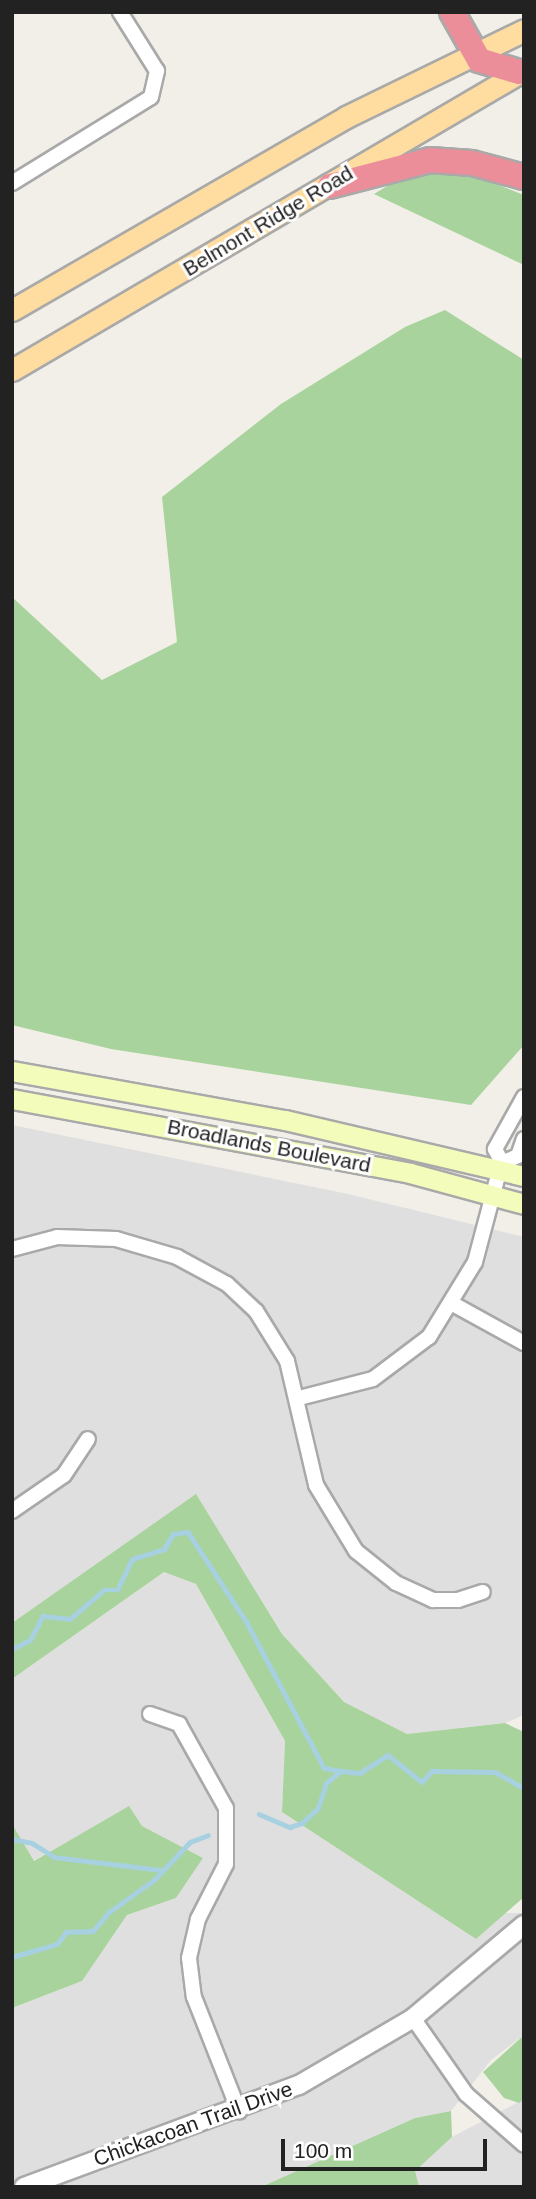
<!DOCTYPE html>
<html>
<head>
<meta charset="utf-8">
<style>
  body { margin:0 }
  #map { position:relative; width:536px; height:2199px; overflow:hidden; background:#f2efe8; font-family:Arial,sans-serif }
  div>[style] { position:absolute }
  .residential>* { inset:0; background:#e0dfdf }
  .forest>* { inset:0; background:#a8d39c }
  .stream>* { height:4.5px; margin:-2.25px; padding:0 2.25px; transform-origin:2.25px; border-radius:2.25px; background:#a7d0e1 }
  .roads { filter:drop-shadow(2px 0 #a9a9a9) drop-shadow(-2px 0 #a9a9a9) drop-shadow(0 2px #a9a9a9) drop-shadow(0 -2px #a9a9a9) }
  .minor>* { height:14px; margin:-7px; padding:0 7px; transform-origin:7px; border-radius:7px; background:#fff }
  .tertiary>* { height:18px; margin:-9px; padding:0 9px; transform-origin:9px; border-radius:9px; background:#fff }
  .secondary>* { height:19px; margin:-9.5px; padding:0 9.5px; transform-origin:9.5px; border-radius:9.5px; background:#f4fcbc }
  .primary>* { height:21px; margin:-10.5px; padding:0 10.5px; transform-origin:10.5px; border-radius:10.5px; background:#ffdda0 }
  .motorway>* { height:24px; margin:-12px; padding:0 12px; transform-origin:12px; border-radius:12px; background:#eb8e99 }
  span { translate:-50% -50%; white-space:nowrap; text-align:center; line-height:1.15; -webkit-text-stroke:6px #fff; paint-order:stroke }
  .street-label { font-size:21px; color:#222 }
  .frame { position:absolute; inset:0; border:14px solid #222; pointer-events:none }
  .scale { position:absolute; left:281px; top:2139px; width:206px; height:32px; box-sizing:border-box; border:4px solid #222; border-top:0; padding-left:9px; font-size:21px; line-height:24px; white-space:nowrap; color:#222; -webkit-text-stroke:5px #fff; paint-order:stroke }
</style>
</head>
<body>
<div id="map">
  <div class="residential">
    <i style="clip-path:polygon(12px 1125px,348px 1194px,524px 1237px,524px 1715px,505px 1723px,407px 1734px,344px 1702px,282px 1634px,196px 1495px,12px 1623px)"></i>
    <i style="clip-path:polygon(164px 1572px,196px 1584px,285px 1741px,282px 1812px,476px 1939px,505px 1913px,524px 1913px,524px 2035px,491px 2060px,451px 2111px,415px 2118px,261px 2187px,12px 2187px,12px 2008px,82px 1981px,127px 1915px,176px 1898px,203px 1858px,142px 1826px,129px 1807px,33px 1861px,12px 1824px,12px 1679px)"></i>
    <i style="clip-path:polygon(524px 2099px,524px 2187px,419px 2187px,414px 2171px,452px 2137px)"></i>
  </div>
  <div class="forest">
    <i style="clip-path:polygon(414px 170px,466px 172px,524px 195px,524px 265px,374px 194px)"></i>
    <i style="clip-path:polygon(445px 310px,524px 360px,524px 1045px,471px 1105px,111px 1049px,12px 1025px,12px 597px,102px 680px,177px 642px,162px 497px,281px 404px,405px 327px)"></i>
    <i style="clip-path:polygon(196px 1494px,282px 1634px,344px 1702px,407px 1734px,505px 1723px,524px 1732px,524px 1897px,476px 1939px,282px 1812px,285px 1741px,196px 1584px,164px 1572px,12px 1679px,12px 1623px)"></i>
    <i style="clip-path:polygon(129px 1806px,142px 1826px,203px 1858px,176px 1898px,127px 1915px,82px 1981px,12px 2008px,12px 1824px,34px 1861px)"></i>
    <i style="clip-path:polygon(524px 2035px,524px 2099px,519px 2103px,504px 2098px,483px 2072px)"></i>
    <i style="clip-path:polygon(451px 2111px,452px 2137px,415px 2171px,419px 2187px,261px 2187px,415px 2118px)"></i>
  </div>
  <div class="stream">
    <i style="left:12px;top:1649px;width:20px;rotate:-27deg"></i>
    <i style="left:30px;top:1640px;width:27px;rotate:-62deg"></i>
    <i style="left:43px;top:1616px;width:27px;rotate:6deg"></i>
    <i style="left:70px;top:1619px;width:45px;rotate:-40.5deg"></i>
    <i style="left:104px;top:1590px;width:13px"></i>
    <i style="left:117px;top:1590px;width:34px;rotate:-64deg"></i>
    <i style="left:132px;top:1559px;width:34px;rotate:-17deg"></i>
    <i style="left:164px;top:1549px;width:17px;rotate:-59deg"></i>
    <i style="left:173px;top:1534px;width:15px;rotate:-8deg"></i>
    <i style="left:188px;top:1532px;width:106px;rotate:56.9deg"></i>
    <i style="left:246px;top:1621px;width:166px;rotate:62deg"></i>
    <i style="left:324px;top:1768px;width:17px;rotate:10deg"></i>
    <i style="left:259px;top:1814px;width:34px;rotate:23deg"></i>
    <i style="left:290px;top:1827px;width:13px;rotate:-18deg"></i>
    <i style="left:302px;top:1823px;width:22px;rotate:-43deg"></i>
    <i style="left:318px;top:1808px;width:26px;rotate:-72deg"></i>
    <i style="left:326px;top:1783px;width:19px;rotate:-39deg"></i>
    <i style="left:341px;top:1771px;width:19px;rotate:6deg"></i>
    <i style="left:360px;top:1773px;width:33px;rotate:-33deg"></i>
    <i style="left:388px;top:1755px;width:43px;rotate:38.5deg"></i>
    <i style="left:422px;top:1782px;width:15px;rotate:-48deg"></i>
    <i style="left:432px;top:1771px;width:63px;rotate:0.9deg"></i>
    <i style="left:495px;top:1772px;width:33px;rotate:29deg"></i>
    <i style="left:12px;top:1839px;width:20px;rotate:11deg"></i>
    <i style="left:32px;top:1843px;width:26px;rotate:32deg"></i>
    <i style="left:54px;top:1857px;width:109px;rotate:6.9deg"></i>
    <i style="left:12px;top:1957px;width:47px;rotate:-16.1deg"></i>
    <i style="left:57px;top:1944px;width:15px;rotate:-53deg"></i>
    <i style="left:66px;top:1932px;width:27px;rotate:-2deg"></i>
    <i style="left:93px;top:1931px;width:25px;rotate:-50deg"></i>
    <i style="left:109px;top:1912px;width:55px;rotate:-35.4deg"></i>
    <i style="left:154px;top:1880px;width:52px;rotate:-46.5deg"></i>
    <i style="left:190px;top:1842px;width:19px;rotate:-21deg"></i>
  </div>
  <div class="roads">
    <div class="minor">
      <i style="left:12px;top:183px;width:163px;rotate:-31.7deg"></i>
      <i style="left:151px;top:97px;width:27px;rotate:-77deg"></i>
      <i style="left:157px;top:71px;width:70px;rotate:-122.1deg"></i>
      <i style="left:524px;top:1097px;width:60px;rotate:119.1deg"></i>
      <i style="left:495px;top:1149px;width:16px;rotate:63deg"></i>
      <i style="left:502px;top:1163px;width:17px;rotate:-24deg"></i>
      <i style="left:518px;top:1156px;width:18px;rotate:-71deg"></i>
      <i style="left:12px;top:1249px;width:47px;rotate:-14.9deg"></i>
      <i style="left:57px;top:1237px;width:59px;rotate:1.9deg"></i>
      <i style="left:116px;top:1239px;width:64px;rotate:16.4deg"></i>
      <i style="left:177px;top:1257px;width:57px;rotate:28.4deg"></i>
      <i style="left:227px;top:1284px;width:40px;rotate:43deg"></i>
      <i style="left:256px;top:1311px;width:59px;rotate:58.2deg"></i>
      <i style="left:287px;top:1361px;width:127px;rotate:76.8deg"></i>
      <i style="left:316px;top:1485px;width:77px;rotate:58.8deg"></i>
      <i style="left:356px;top:1551px;width:51px;rotate:38.7deg"></i>
      <i style="left:396px;top:1583px;width:41px;rotate:24.7deg"></i>
      <i style="left:433px;top:1600px;width:25px"></i>
      <i style="left:458px;top:1600px;width:26px;rotate:-18deg"></i>
      <i style="left:453px;top:1304px;width:81px;rotate:28.8deg"></i>
      <i style="left:299px;top:1398px;width:76px;rotate:-14.4deg"></i>
      <i style="left:373px;top:1379px;width:70px;rotate:-36.9deg"></i>
      <i style="left:429px;top:1337px;width:88px;rotate:-58.5deg"></i>
      <i style="left:475px;top:1262px;width:101px;rotate:-75.1deg"></i>
      <i style="left:12px;top:1511px;width:63px;rotate:-34.7deg"></i>
      <i style="left:64px;top:1475px;width:43px;rotate:-56.3deg"></i>
      <i style="left:150px;top:1714px;width:31px;rotate:19deg"></i>
      <i style="left:179px;top:1724px;width:96px;rotate:60.8deg"></i>
      <i style="left:226px;top:1808px;width:56px;rotate:90deg"></i>
      <i style="left:226px;top:1864px;width:62px;rotate:117deg"></i>
      <i style="left:198px;top:1919px;width:40px;rotate:103deg"></i>
      <i style="left:189px;top:1958px;width:39px;rotate:83deg"></i>
      <i style="left:194px;top:1997px;width:123px;rotate:68.5deg"></i>
      <i style="left:413px;top:2018px;width:93px;rotate:55.1deg"></i>
      <i style="left:466px;top:2094px;width:77px;rotate:41.3deg"></i>
    </div>
    <div class="tertiary">
      <i style="left:24px;top:2187px;width:293px;rotate:-20.4deg"></i>
      <i style="left:299px;top:2085px;width:132px;rotate:-30.4deg"></i>
      <i style="left:413px;top:2018px;width:145px;rotate:-40deg"></i>
    </div>
    <div class="secondary">
      <i style="left:12px;top:1071px;width:277px;rotate:10.2deg"></i>
      <i style="left:285px;top:1120px;width:245px;rotate:13.2deg"></i>
      <i style="left:12px;top:1099px;width:405px;rotate:10.5deg"></i>
      <i style="left:410px;top:1173px;width:118px;rotate:15.2deg"></i>
    </div>
    <div class="primary">
      <i style="left:12px;top:310px;width:386px;rotate:-30deg"></i>
      <i style="left:346px;top:117px;width:198px;rotate:-26deg"></i>
      <i style="left:12px;top:370px;width:593px;rotate:-30.37deg"></i>
    </div>
    <div class="motorway">
      <i style="left:452px;top:12px;width:55px;rotate:60.6deg"></i>
      <i style="left:479px;top:60px;width:42px;rotate:16.7deg"></i>
      <i style="left:330px;top:186px;width:103px;rotate:-14.6deg"></i>
      <i style="left:430px;top:160px;width:42px;rotate:4.1deg"></i>
      <i style="left:472px;top:163px;width:54px;rotate:15.1deg"></i>
    </div>
  </div>
  <div class="street-label">
    <span style="left:268px;top:221px;rotate:-31deg">Belmont Ridge Road</span>
    <span style="left:269px;top:1146px;rotate:11deg">Broadlands Boulevard</span>
    <span style="left:193px;top:2124px;rotate:-20deg">Chickacoan Trail Drive</span>
  </div>
  <div class="frame"></div>
  <div class="scale">100 m</div>
</div>
</body>
</html>
